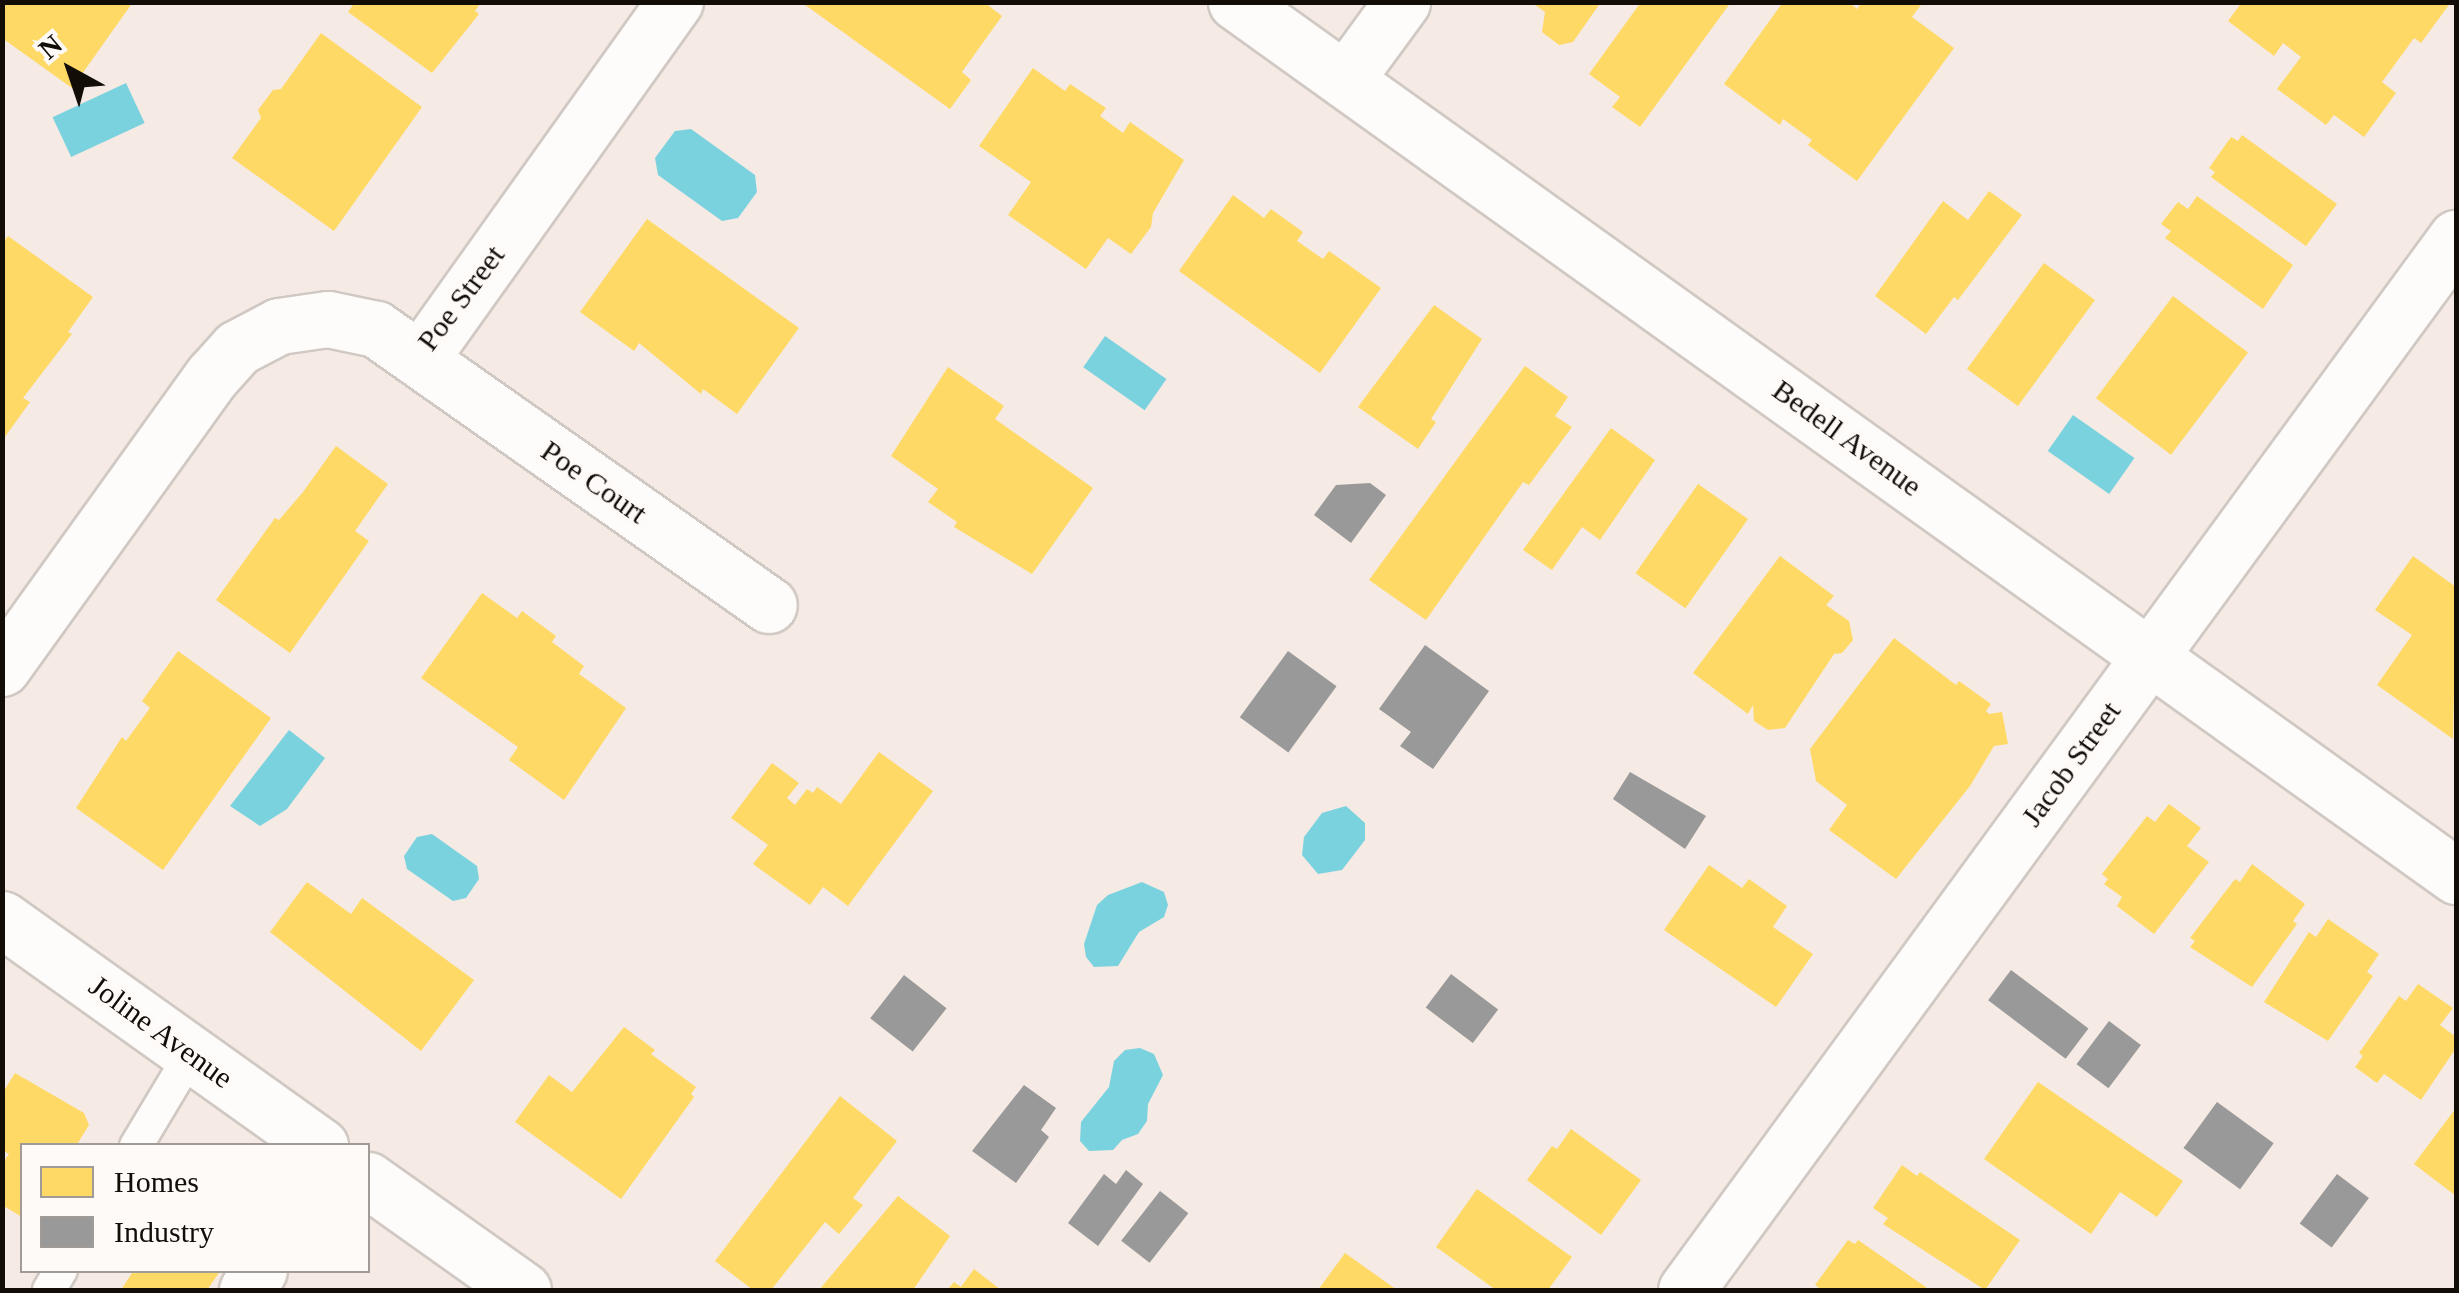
<!DOCTYPE html>
<html>
<head>
<meta charset="utf-8">
<style>
  body { margin:0 }
  #map { position:relative; width:2459px; height:1293px; overflow:hidden; background:#f5eae4; font-family:Georgia,serif }
  div>[style] { position:absolute }
  .water>* { inset:0; background:#7bd2df; transform-origin:0 0 }
  .homes>* { inset:0; background:#ffd966; transform-origin:0 0 }
  .industry>* { inset:0; background:#999; transform-origin:0 0 }
  .roads { filter:drop-shadow(2px 0 #d0c8c2) drop-shadow(-2px 0 #d0c8c2) drop-shadow(0 2px #d0c8c2) drop-shadow(0 -2px #d0c8c2) }
  .lane>* { height:32px; margin:-16px; padding:0 16px; transform-origin:16px; border-radius:16px; background:#fefcfb }
  .street>* { height:55px; margin:-27.5px; padding:0 27.5px; transform-origin:27.5px; border-radius:27.5px; background:#fefcfb }
  span { translate:-50% -50%; white-space:nowrap; text-align:center; line-height:1.15; -webkit-text-stroke:10px #fefaf7; paint-order:stroke }
  .street-label { font-size:30px; color:#130d08 }
  .frame { position:absolute; inset:0; border:5px solid #130d08; pointer-events:none }
  .legend { position:absolute; left:20px; top:1143px; width:350px; height:130px; box-sizing:border-box; background:#fefaf7; border:2px solid #a09b97; margin:0; padding:12px 18px; list-style:none; font-size:30px; color:#130d08 }
  .legend li { display:flex; align-items:center; gap:20px; height:50px }
  .legend b { width:50px; border:2px solid #a09b97 }
  .north { position:absolute; left:20px; top:20px; width:100px; height:100px; -webkit-text-stroke:8px #fefaf7; paint-order:stroke; rotate:320deg; font-size:28px; font-weight:700; line-height:40px; text-align:center; color:#130d08 }
  .north::after { content:''; display:block; margin:auto; width:35px; height:45px; background:#130d08; clip-path:polygon(50% 0,100% 100%,50% 72%,0 100%) }
</style>
</head>
<body>
<div id="map">
  <div class="water">
    <i style="left:126px;top:83px;width:44px;height:81px;rotate:65deg"></i>
    <i style="clip-path:polygon(691px 129px,755px 175px,757px 192px,738px 218px,722px 221px,658px 175px,655px 158px,675px 131px)"></i>
    <i style="left:1105px;top:336px;width:75px;height:38px;rotate:35deg"></i>
    <i style="left:2073px;top:415px;width:75px;height:44px;rotate:35deg"></i>
    <i style="clip-path:polygon(289px 730px,325px 758px,287px 809px,260px 826px,230px 806px)"></i>
    <i style="clip-path:polygon(1346px 806px,1365px 823px,1365px 840px,1342px 870px,1318px 874px,1302px 855px,1304px 837px,1322px 813px)"></i>
    <i style="clip-path:polygon(432px 834px,477px 866px,479px 879px,466px 898px,453px 901px,407px 869px,404px 856px,417px 837px)"></i>
    <i style="clip-path:polygon(1142px 882px,1164px 892px,1168px 905px,1164px 917px,1139px 932px,1118px 966px,1094px 967px,1086px 957px,1084px 944px,1097px 905px,1108px 895px)"></i>
    <i style="clip-path:polygon(1140px 1048px,1154px 1054px,1163px 1075px,1148px 1104px,1147px 1121px,1138px 1134px,1122px 1140px,1113px 1150px,1089px 1151px,1080px 1141px,1081px 1122px,1109px 1087px,1114px 1061px,1125px 1050px)"></i>
  </div>
  <div class="homes">
    <i style="clip-path:polygon(2px 2px,133px 2px,72px 88px,2px 38px)"></i>
    <i style="clip-path:polygon(355px 2px,481px 2px,475px 11px,479px 14px,432px 73px,348px 12px)"></i>
    <i style="clip-path:polygon(801px 2px,984px 2px,1002px 16px,962px 72px,971px 80px,950px 109px)"></i>
    <i style="clip-path:polygon(1531px 2px,1601px 2px,1573px 42px,1559px 45px,1542px 32px,1545px 12px)"></i>
    <i style="clip-path:polygon(1641px 2px,1731px 2px,1640px 127px,1612px 107px,1620px 97px,1589px 74px)"></i>
    <i style="clip-path:polygon(1783px 2px,1849px 2px,1857px 9px,1862px 2px,1923px 2px,1912px 17px,1954px 48px,1857px 181px,1808px 145px,1812px 140px,1783px 119px,1780px 125px,1724px 84px)"></i>
    <i style="clip-path:polygon(2242px 2px,2451px 2px,2421px 43px,2414px 38px,2382px 82px,2396px 93px,2364px 137px,2334px 115px,2326px 125px,2277px 89px,2301px 57px,2283px 43px,2274px 56px,2228px 21px)"></i>
    <i style="clip-path:polygon(321px 33px,422px 107px,334px 231px,232px 158px,261px 118px,258px 110px,273px 90px,281px 89px)"></i>
    <i style="clip-path:polygon(1033px 68px,1065px 91px,1070px 84px,1106px 108px,1100px 116px,1123px 133px,1130px 122px,1184px 160px,1153px 213px,1151px 227px,1131px 254px,1108px 238px,1086px 269px,1008px 215px,1031px 182px,979px 146px)"></i>
    <i style="clip-path:polygon(2242px 135px,2337px 204px,2306px 246px,2211px 177px,2215px 172px,2209px 168px,2231px 137px,2238px 141px)"></i>
    <i style="clip-path:polygon(1989px 191px,2022px 215px,1958px 300px,1954px 297px,1926px 334px,1875px 296px,1943px 201px,1968px 220px)"></i>
    <i style="clip-path:polygon(1233px 195px,1264px 218px,1271px 209px,1303px 232px,1297px 241px,1323px 259px,1329px 251px,1381px 288px,1320px 373px,1179px 271px)"></i>
    <i style="clip-path:polygon(2197px 196px,2293px 265px,2263px 309px,2165px 238px,2171px 231px,2161px 224px,2178px 202px,2188px 209px)"></i>
    <i style="clip-path:polygon(647px 219px,799px 328px,737px 414px,703px 389px,701px 394px,639px 343px,634px 351px,580px 312px)"></i>
    <i style="clip-path:polygon(8px 236px,93px 297px,68px 332px,72px 334px,23px 398px,30px 402px,2px 441px,2px 244px)"></i>
    <i style="left:2044px;top:263px;width:63px;height:131px;rotate:36deg"></i>
    <i style="left:2173px;top:296px;width:94px;height:128px;rotate:37deg"></i>
    <i style="clip-path:polygon(1434px 305px,1482px 339px,1431px 419px,1436px 422px,1418px 449px,1358px 407px)"></i>
    <i style="clip-path:polygon(1525px 366px,1568px 397px,1555px 416px,1572px 427px,1529px 485px,1523px 482px,1426px 620px,1369px 580px)"></i>
    <i style="clip-path:polygon(948px 367px,1004px 406px,995px 419px,1093px 488px,1032px 574px,954px 527px,957px 522px,928px 502px,938px 489px,891px 456px)"></i>
    <i style="clip-path:polygon(1611px 428px,1655px 460px,1600px 540px,1582px 527px,1552px 570px,1523px 550px)"></i>
    <i style="clip-path:polygon(336px 446px,388px 484px,355px 531px,369px 541px,290px 653px,216px 600px,275px 518px,279px 520px,303px 492px)"></i>
    <i style="left:1698px;top:484px;width:61px;height:109px;rotate:35deg"></i>
    <i style="clip-path:polygon(1780px 556px,1834px 596px,1826px 605px,1849px 621px,1853px 640px,1842px 653px,1834px 654px,1785px 728px,1768px 730px,1754px 721px,1753px 705px,1748px 714px,1693px 673px)"></i>
    <i style="clip-path:polygon(2413px 556px,2456px 587px,2453px 739px,2377px 685px,2412px 635px,2375px 610px)"></i>
    <i style="clip-path:polygon(482px 593px,517px 618px,522px 611px,556px 636px,552px 642px,584px 666px,579px 674px,626px 708px,564px 800px,509px 760px,518px 747px,421px 678px)"></i>
    <i style="clip-path:polygon(1894px 638px,1956px 685px,1959px 681px,1991px 704px,1986px 711px,1989px 714px,2002px 712px,2008px 744px,1994px 746px,1970px 786px,1896px 879px,1829px 830px,1847px 805px,1816px 781px,1810px 749px)"></i>
    <i style="clip-path:polygon(178px 651px,271px 718px,163px 870px,76px 808px,122px 737px,126px 741px,150px 708px,142px 701px)"></i>
    <i style="clip-path:polygon(879px 752px,933px 791px,848px 906px,823px 887px,810px 905px,753px 864px,768px 845px,731px 818px,772px 763px,799px 783px,787px 798px,795px 805px,807px 789px,813px 793px,817px 787px,841px 804px)"></i>
    <i style="clip-path:polygon(2169px 804px,2201px 828px,2187px 846px,2209px 862px,2154px 934px,2117px 906px,2122px 897px,2104px 884px,2108px 879px,2102px 874px,2147px 816px,2155px 822px)"></i>
    <i style="clip-path:polygon(2252px 864px,2305px 904px,2293px 921px,2297px 924px,2252px 987px,2190px 947px,2195px 941px,2190px 938px,2235px 879px,2240px 882px)"></i>
    <i style="clip-path:polygon(1709px 865px,1742px 888px,1749px 879px,1787px 906px,1773px 927px,1813px 954px,1776px 1007px,1664px 930px)"></i>
    <i style="clip-path:polygon(307px 882px,351px 914px,362px 898px,474px 980px,421px 1051px,270px 932px)"></i>
    <i style="clip-path:polygon(2328px 919px,2379px 954px,2367px 972px,2373px 976px,2328px 1041px,2264px 1002px,2309px 932px,2316px 937px)"></i>
    <i style="clip-path:polygon(2418px 984px,2453px 1008px,2440px 1025px,2456px 1037px,2456px 1048px,2421px 1100px,2384px 1074px,2377px 1083px,2355px 1067px,2363px 1056px,2359px 1053px,2399px 996px,2406px 1001px)"></i>
    <i style="clip-path:polygon(624px 1027px,655px 1050px,651px 1054px,696px 1087px,691px 1094px,694px 1097px,621px 1199px,515px 1122px,549px 1075px,572px 1092px)"></i>
    <i style="clip-path:polygon(15px 1073px,84px 1113px,89px 1125px,76px 1146px,22px 1146px,22px 1217px,2px 1205px,2px 1164px,9px 1154px,2px 1150px,2px 1094px)"></i>
    <i style="clip-path:polygon(2038px 1082px,2183px 1181px,2157px 1217px,2120px 1192px,2091px 1234px,1984px 1159px)"></i>
    <i style="clip-path:polygon(840px 1096px,897px 1141px,853px 1198px,863px 1205px,839px 1234px,825px 1222px,771px 1290px,753px 1290px,715px 1261px)"></i>
    <i style="clip-path:polygon(2456px 1108px,2456px 1196px,2414px 1164px)"></i>
    <i style="clip-path:polygon(1571px 1129px,1641px 1180px,1601px 1235px,1527px 1180px,1552px 1146px,1557px 1149px)"></i>
    <i style="clip-path:polygon(1902px 1165px,1917px 1176px,1920px 1172px,2020px 1240px,1985px 1290px,1883px 1224px,1888px 1218px,1873px 1208px)"></i>
    <i style="clip-path:polygon(1477px 1189px,1572px 1257px,1548px 1290px,1496px 1290px,1436px 1247px)"></i>
    <i style="clip-path:polygon(898px 1196px,950px 1236px,913px 1290px,819px 1290px)"></i>
    <i style="clip-path:polygon(1848px 1240px,1855px 1244px,1858px 1240px,1930px 1290px,1822px 1290px,1815px 1285px)"></i>
    <i style="clip-path:polygon(1345px 1253px,1397px 1290px,1318px 1290px)"></i>
    <i style="clip-path:polygon(974px 1269px,1001px 1290px,947px 1290px,954px 1282px,961px 1287px)"></i>
    <i style="clip-path:polygon(134px 1270px,221px 1270px,207px 1290px,121px 1290px)"></i>
  </div>
  <div class="industry">
    <i style="clip-path:polygon(1370px 483px,1386px 495px,1351px 543px,1314px 515px,1336px 485px)"></i>
    <i style="clip-path:polygon(1425px 645px,1489px 691px,1433px 769px,1400px 746px,1411px 732px,1379px 709px)"></i>
    <i style="left:1288px;top:651px;width:60px;height:82px;rotate:36deg"></i>
    <i style="clip-path:polygon(1630px 772px,1706px 816px,1685px 849px,1613px 799px)"></i>
    <i style="left:2011px;top:970px;width:97px;height:38px;rotate:37deg"></i>
    <i style="left:1451px;top:974px;width:59px;height:42px;rotate:37deg"></i>
    <i style="left:904px;top:975px;width:54px;height:55px;rotate:38deg"></i>
    <i style="left:2109px;top:1021px;width:40px;height:54px;rotate:37deg"></i>
    <i style="clip-path:polygon(1024px 1085px,1056px 1108px,1041px 1130px,1049px 1137px,1016px 1183px,972px 1151px)"></i>
    <i style="left:2217px;top:1102px;width:70px;height:57px;rotate:36deg"></i>
    <i style="clip-path:polygon(1126px 1170px,1143px 1184px,1098px 1246px,1068px 1223px,1104px 1174px,1116px 1184px)"></i>
    <i style="left:2337px;top:1174px;width:40px;height:62px;rotate:37deg"></i>
    <i style="left:1160px;top:1191px;width:36px;height:63px;rotate:38deg"></i>
  </div>
  <div class="roads">
    <div class="lane">
      <i style="left:136px;top:1146px;width:107px;rotate:-59.1deg"></i>
      <i style="left:49px;top:1290px;width:23px;rotate:-59deg"></i>
    </div>
    <div class="street">
      <i style="left:1236px;top:2px;width:1501px;rotate:35.62deg"></i>
      <i style="left:1345px;top:80px;width:97px;rotate:-53.8deg"></i>
      <i style="left:420px;top:359px;width:439px;rotate:-54.5deg"></i>
      <i style="left:2px;top:668px;width:360px;rotate:-54.3deg"></i>
      <i style="left:212px;top:376px;width:38px;rotate:-48deg"></i>
      <i style="left:237px;top:348px;width:47px;rotate:-27.6deg"></i>
      <i style="left:279px;top:326px;width:49px;rotate:-8.1deg"></i>
      <i style="left:328px;top:319px;width:49px;rotate:11.8deg"></i>
      <i style="left:376px;top:329px;width:480px;rotate:35.1deg"></i>
      <i style="left:2px;top:919px;width:391px;rotate:35.5deg"></i>
      <i style="left:368px;top:1180px;width:190px;rotate:35.4deg"></i>
      <i style="left:247px;top:1290px;width:23px;rotate:-59deg"></i>
      <i style="left:1686px;top:1290px;width:1304px;rotate:-53.8deg"></i>
    </div>
  </div>
  <div class="street-label">
    <span style="left:461px;top:298px;rotate:-53deg">Poe Street</span>
    <span style="left:1847px;top:438px;rotate:36deg">Bedell Avenue</span>
    <span style="left:594px;top:482px;rotate:35deg">Poe Court</span>
    <span style="left:2071px;top:764px;rotate:-54deg">Jacob Street</span>
    <span style="left:161px;top:1032px;rotate:36deg">Joline Avenue</span>
  </div>
  <div class="frame"></div>
  <ul class="legend">
  <li><b style="height:28px;background:#ffd966"></b>Homes</li>
  <li><b style="height:28px;background:#999"></b>Industry</li>
  </ul>
  <div class="north">N</div>
</div>
</body>
</html>
